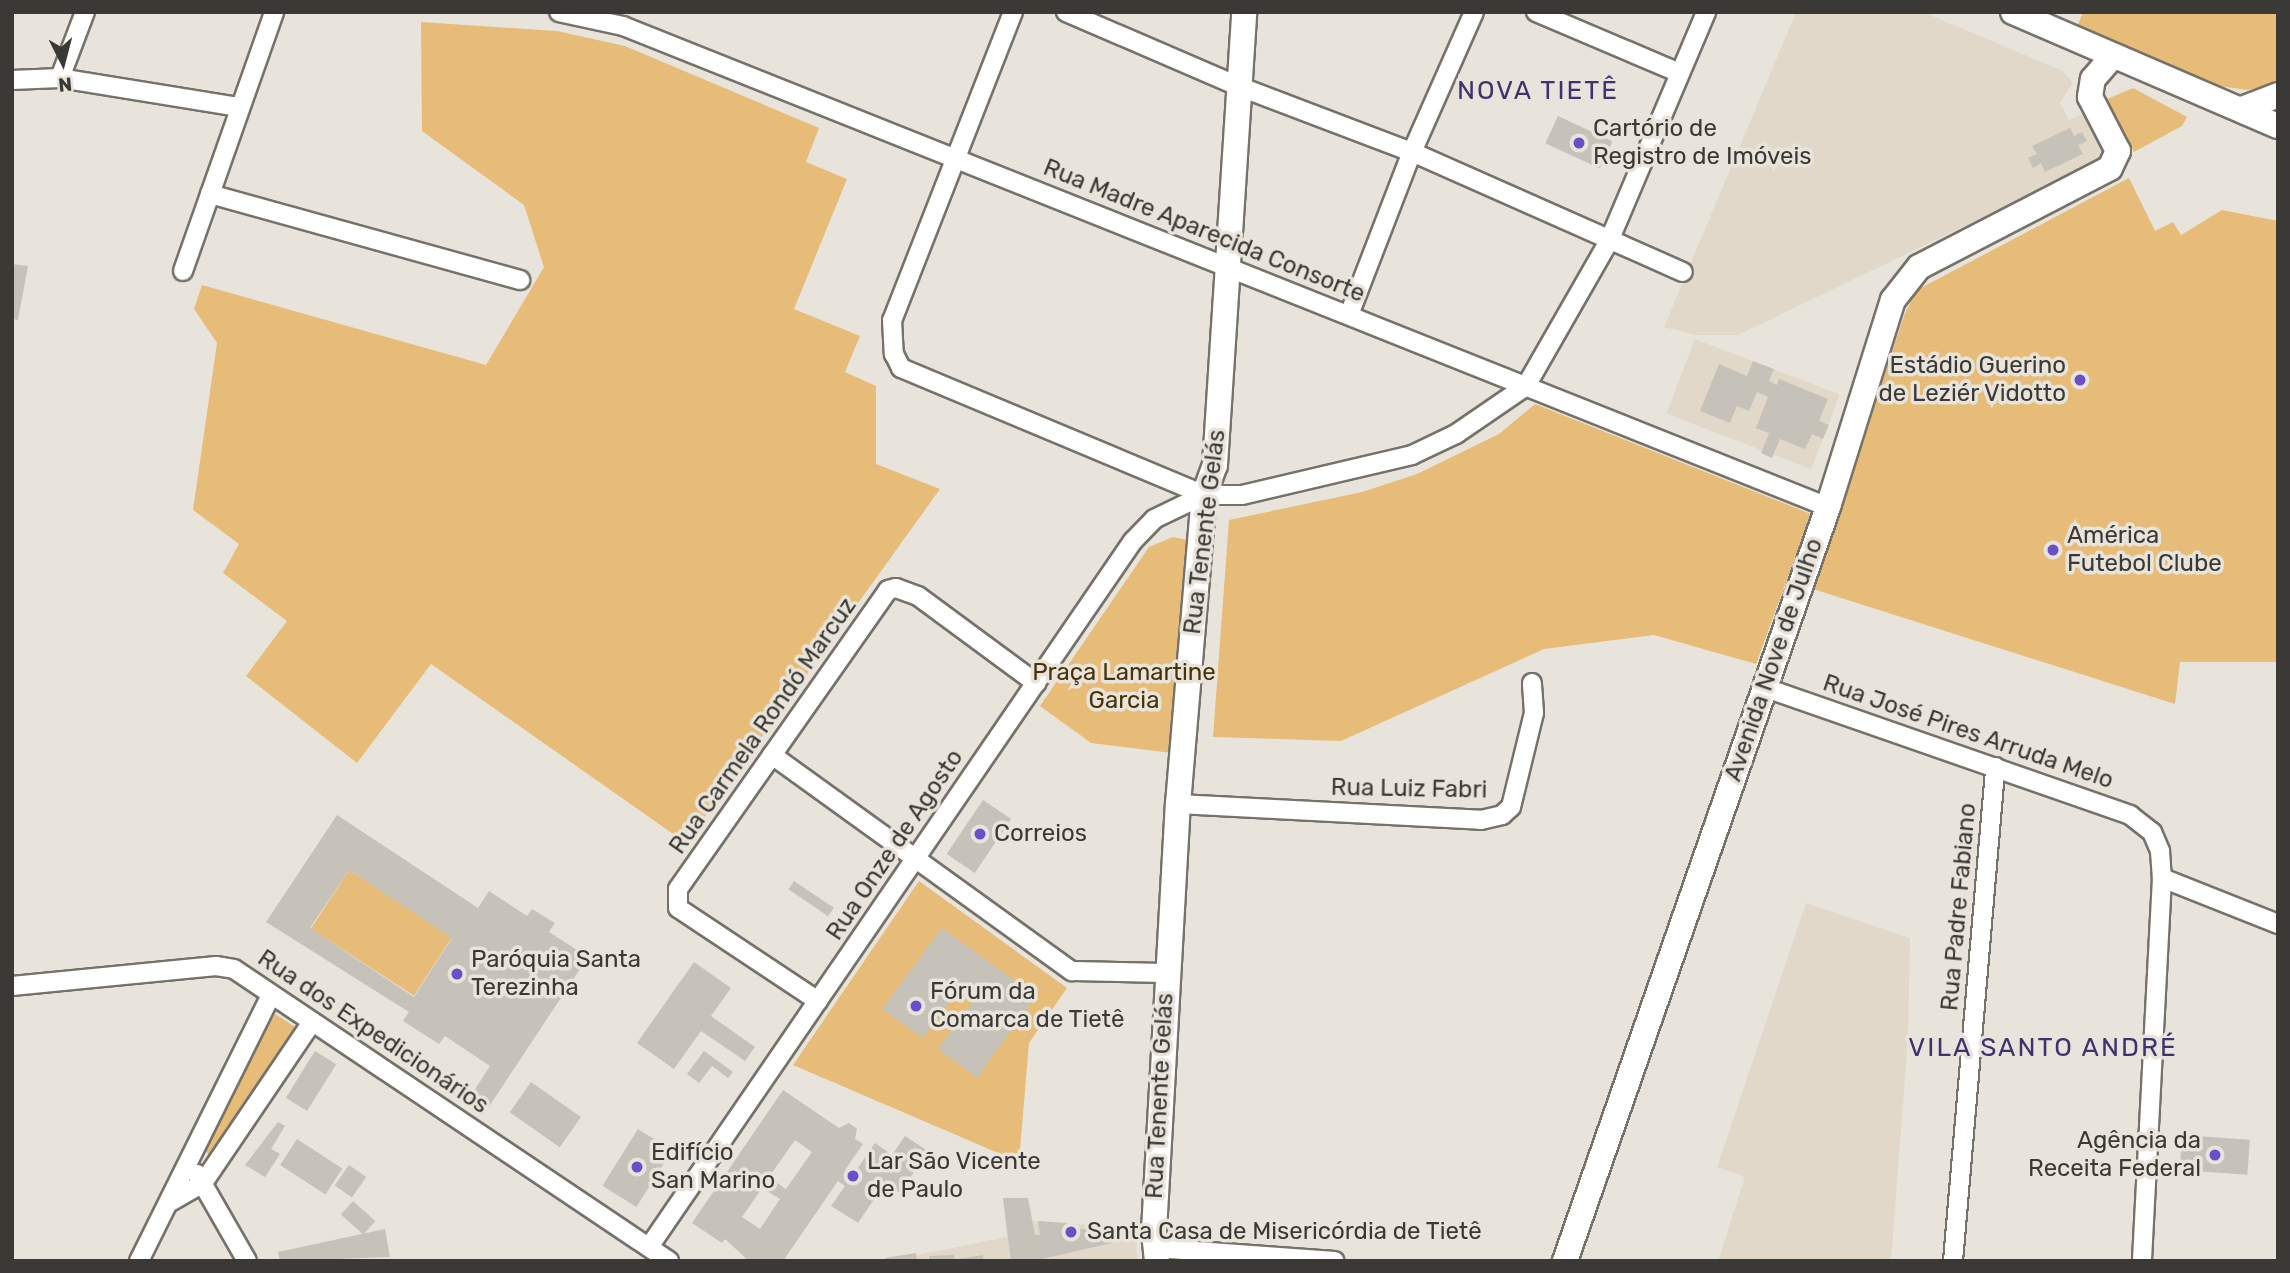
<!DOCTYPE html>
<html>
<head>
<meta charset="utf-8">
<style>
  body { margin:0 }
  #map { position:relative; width:2290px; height:1273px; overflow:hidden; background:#e9e4db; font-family:Rubik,sans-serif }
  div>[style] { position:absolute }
  .built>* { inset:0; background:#e2d8c9; transform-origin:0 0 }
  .green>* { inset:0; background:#e6bc78; transform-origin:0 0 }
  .building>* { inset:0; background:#c6c1b9; transform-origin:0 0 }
  .roads { filter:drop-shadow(2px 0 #76726a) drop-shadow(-2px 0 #76726a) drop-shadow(0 2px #76726a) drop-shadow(0 -2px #76726a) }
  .street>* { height:18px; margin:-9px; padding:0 9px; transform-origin:9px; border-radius:9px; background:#fff }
  .secondary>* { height:24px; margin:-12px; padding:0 12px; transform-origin:12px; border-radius:12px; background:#fff }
  .dots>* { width:19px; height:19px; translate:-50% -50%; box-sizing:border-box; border:4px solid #e9e4db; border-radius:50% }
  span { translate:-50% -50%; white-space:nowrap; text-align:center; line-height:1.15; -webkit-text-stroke:7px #e9e4db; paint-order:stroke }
  .poi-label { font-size:24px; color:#3b3936 }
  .left { translate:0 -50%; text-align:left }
  .right { translate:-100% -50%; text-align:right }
  .street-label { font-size:24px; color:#3b3936 }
  .park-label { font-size:24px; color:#483207 }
  .neighbourhood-label { font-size:26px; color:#3e336f; letter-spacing:2px }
  .frame { position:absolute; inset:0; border:14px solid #3b3936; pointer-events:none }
  .north { position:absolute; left:28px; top:28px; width:70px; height:70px; -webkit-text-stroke:5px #e9e4db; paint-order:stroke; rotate:174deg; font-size:19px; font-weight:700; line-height:28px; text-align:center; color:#3b3936 }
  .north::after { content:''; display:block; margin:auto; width:24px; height:32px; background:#3b3936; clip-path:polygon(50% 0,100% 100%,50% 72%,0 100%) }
</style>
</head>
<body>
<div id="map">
  <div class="built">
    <i style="clip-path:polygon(1796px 12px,1923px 12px,2063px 71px,2073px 83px,2060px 103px,2069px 120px,2083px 113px,2106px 158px,1738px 335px,1695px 335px,1664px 327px)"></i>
    <i style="left:1695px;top:339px;width:155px;height:80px;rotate:21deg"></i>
    <i style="clip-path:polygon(1806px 903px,1910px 938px,1908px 1038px,1891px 1261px,1718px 1261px,1745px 1177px,1717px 1167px)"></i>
    <i style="clip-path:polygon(1003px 1198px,1028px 1198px,1032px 1221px,1136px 1228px,1137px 1261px,886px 1261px,1007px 1237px)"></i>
  </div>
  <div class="green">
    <i style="clip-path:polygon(2083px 12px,2278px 12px,2278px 84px,2247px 90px,2220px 86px,2077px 27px)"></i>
    <i style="clip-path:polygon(421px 22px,557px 31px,625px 46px,819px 128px,806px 162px,847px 179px,794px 309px,860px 336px,845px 372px,876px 386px,876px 464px,940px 489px,686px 843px,431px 664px,357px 763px,246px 676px,287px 621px,223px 573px,239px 544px,193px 510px,217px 343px,194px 309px,202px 285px,486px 365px,544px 267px,524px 205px,422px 131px)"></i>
    <i style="clip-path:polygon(2133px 88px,2187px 117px,2182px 126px,2134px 152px,2107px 99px)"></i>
    <i style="clip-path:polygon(2129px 178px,2155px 231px,2173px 222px,2181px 235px,2222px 210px,2278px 221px,2278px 662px,2180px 662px,2175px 704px,1813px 589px,1905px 313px,1917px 290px)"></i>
    <i style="clip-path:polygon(1535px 404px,1811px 514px,1756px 664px,1654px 635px,1544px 649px,1341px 741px,1213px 737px,1229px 520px,1362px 492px,1417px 474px,1499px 434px)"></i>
    <i style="clip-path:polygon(1173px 537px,1194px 541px,1180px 754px,1091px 743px,1040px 706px,1149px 547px)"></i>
    <i style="left:349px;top:870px;width:123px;height:70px;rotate:33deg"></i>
    <i style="clip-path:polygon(919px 881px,1067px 988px,1029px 1043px,1019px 1162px,793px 1065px)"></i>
    <i style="clip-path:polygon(275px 1014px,297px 1028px,212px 1158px,201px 1146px)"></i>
  </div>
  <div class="building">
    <i style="left:1558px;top:116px;width:60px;height:30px;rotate:25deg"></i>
    <i style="clip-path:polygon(2070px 128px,2074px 136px,2082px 132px,2087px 141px,2078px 145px,2083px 154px,2045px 172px,2041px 163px,2033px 168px,2028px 158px,2037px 154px,2032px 146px)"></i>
    <i style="clip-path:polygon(12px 264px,28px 266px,18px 320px,12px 319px)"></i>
    <i style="clip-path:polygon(1753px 361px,1774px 369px,1769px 381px,1777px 385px,1779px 379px,1828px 399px,1819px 421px,1829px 425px,1823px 439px,1812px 434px,1805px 449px,1780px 439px,1772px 458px,1761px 453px,1769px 433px,1756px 428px,1768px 397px,1757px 392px,1749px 411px,1737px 406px,1730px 423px,1700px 411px,1719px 364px,1747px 376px)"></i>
    <i style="left:983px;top:800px;width:34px;height:65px;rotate:34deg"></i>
    <i style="clip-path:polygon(evenodd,337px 815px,478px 908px,489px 891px,527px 916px,532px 909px,555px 923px,549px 932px,588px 957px,488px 1108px,470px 1097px,490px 1066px,445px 1036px,439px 1044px,403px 1021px,409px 1012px,266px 922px,337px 815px,349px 870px,452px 938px,414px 997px,310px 928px,349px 870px)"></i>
    <i style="left:794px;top:881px;width:48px;height:10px;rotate:34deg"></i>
    <i style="clip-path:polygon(942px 928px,1036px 996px,977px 1078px,938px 1049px,973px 1002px,958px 991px,923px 1038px,882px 1009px)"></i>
    <i style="clip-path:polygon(694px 962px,731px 988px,711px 1016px,755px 1047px,745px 1061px,701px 1031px,674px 1069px,637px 1043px)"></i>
    <i style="left:315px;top:1051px;width:25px;height:55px;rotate:32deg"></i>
    <i style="clip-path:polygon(704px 1051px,733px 1072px,728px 1078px,712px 1066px,699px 1083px,687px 1074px)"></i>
    <i style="left:531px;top:1082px;width:61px;height:37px;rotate:35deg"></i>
    <i style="clip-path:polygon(evenodd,783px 1090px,839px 1128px,849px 1123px,857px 1129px,855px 1139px,863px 1144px,845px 1170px,853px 1175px,875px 1143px,892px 1155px,905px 1136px,928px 1151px,900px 1193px,885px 1183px,858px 1223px,831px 1206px,845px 1186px,838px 1181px,783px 1261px,749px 1261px,725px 1239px,722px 1243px,692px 1223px,783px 1090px,795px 1140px,812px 1152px,786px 1189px,769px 1177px,795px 1140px,783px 1090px,762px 1188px,780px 1199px,760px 1229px,742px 1217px,762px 1188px)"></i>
    <i style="clip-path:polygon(278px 1122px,285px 1126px,271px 1149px,280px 1154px,265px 1177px,245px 1165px)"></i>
    <i style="left:638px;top:1129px;width:40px;height:67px;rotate:32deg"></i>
    <i style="left:2182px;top:1135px;width:68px;height:35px;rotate:4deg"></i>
    <i style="left:297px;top:1139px;width:54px;height:31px;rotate:33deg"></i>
    <i style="left:349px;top:1165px;width:21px;height:25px;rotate:35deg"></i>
    <i style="clip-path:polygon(1003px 1198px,1028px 1198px,1035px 1235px,1040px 1235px,1038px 1221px,1067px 1223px,1067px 1231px,1109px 1226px,1112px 1243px,1033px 1261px,1011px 1261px)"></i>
    <i style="left:353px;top:1201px;width:30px;height:18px;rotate:42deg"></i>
    <i style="clip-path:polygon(385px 1229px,390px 1257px,280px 1261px,278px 1252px)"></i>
    <i style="clip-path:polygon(916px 1253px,917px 1261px,886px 1261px,885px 1258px)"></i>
    <i style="clip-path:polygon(954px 1255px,955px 1261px,929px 1261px,929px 1256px)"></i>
    <i style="clip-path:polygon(983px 1255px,984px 1261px,957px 1261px,957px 1259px)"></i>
  </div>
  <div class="roads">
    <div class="street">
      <i style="left:559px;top:12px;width:66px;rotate:12.3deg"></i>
      <i style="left:623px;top:26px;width:1297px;rotate:21.76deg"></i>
      <i style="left:1013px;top:12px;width:331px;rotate:111.4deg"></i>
      <i style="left:892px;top:320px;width:34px;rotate:87deg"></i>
      <i style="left:894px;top:354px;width:16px;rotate:63deg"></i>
      <i style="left:901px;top:368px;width:329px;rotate:22.7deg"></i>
      <i style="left:1204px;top:495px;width:38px"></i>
      <i style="left:1242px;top:495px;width:175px;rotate:-13.2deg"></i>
      <i style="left:1412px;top:455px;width:49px;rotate:-25.5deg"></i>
      <i style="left:1456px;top:434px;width:85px;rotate:-34.4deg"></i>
      <i style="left:1526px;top:386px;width:167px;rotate:-60.2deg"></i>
      <i style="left:1609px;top:241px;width:249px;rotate:-67deg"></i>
      <i style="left:1066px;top:12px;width:187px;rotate:23.3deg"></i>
      <i style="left:1238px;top:86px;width:186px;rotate:20.8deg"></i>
      <i style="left:1412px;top:152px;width:296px;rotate:23.9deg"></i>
      <i style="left:1536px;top:12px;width:156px;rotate:23deg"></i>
      <i style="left:60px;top:78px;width:71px;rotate:-69.3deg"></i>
      <i style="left:12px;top:80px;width:48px;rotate:-2.4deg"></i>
      <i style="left:60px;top:78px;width:182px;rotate:9.2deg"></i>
      <i style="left:210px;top:194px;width:322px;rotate:15.5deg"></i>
      <i style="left:183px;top:271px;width:275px;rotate:-70.6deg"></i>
      <i style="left:1349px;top:315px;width:175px;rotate:-68.9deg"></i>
      <i style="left:1412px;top:152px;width:153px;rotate:-66.1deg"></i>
      <i style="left:1763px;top:687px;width:389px;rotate:19.2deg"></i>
      <i style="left:2130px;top:815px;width:28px;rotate:38deg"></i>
      <i style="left:2152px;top:832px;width:21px;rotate:67deg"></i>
      <i style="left:2160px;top:851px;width:27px;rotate:86deg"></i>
      <i style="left:2162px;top:878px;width:384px;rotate:93deg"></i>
      <i style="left:772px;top:755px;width:370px;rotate:35.8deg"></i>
      <i style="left:1072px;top:971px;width:94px;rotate:1.2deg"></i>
      <i style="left:1178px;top:804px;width:303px;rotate:3deg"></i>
      <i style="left:1481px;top:820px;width:22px;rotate:-13deg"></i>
      <i style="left:1502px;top:815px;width:12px;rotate:-42deg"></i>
      <i style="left:1511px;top:807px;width:97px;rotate:-76.3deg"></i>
      <i style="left:1534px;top:713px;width:30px;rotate:-94deg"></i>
      <i style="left:2162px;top:878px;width:125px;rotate:21.6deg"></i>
      <i style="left:12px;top:986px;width:205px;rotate:-5.6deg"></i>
      <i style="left:216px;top:966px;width:18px;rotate:9deg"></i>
      <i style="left:234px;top:969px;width:524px;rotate:33.87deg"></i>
      <i style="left:818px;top:1001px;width:168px;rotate:-146.4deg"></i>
      <i style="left:678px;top:908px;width:19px;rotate:-90deg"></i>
      <i style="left:678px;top:889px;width:365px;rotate:-54.9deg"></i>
      <i style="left:888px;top:590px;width:8px;rotate:-14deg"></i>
      <i style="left:896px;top:588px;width:23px;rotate:20deg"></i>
      <i style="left:918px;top:596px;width:147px;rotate:36.4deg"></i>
      <i style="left:197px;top:1174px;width:100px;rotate:60.1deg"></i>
      <i style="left:172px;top:1201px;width:36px;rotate:-30deg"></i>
      <i style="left:203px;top:1183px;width:194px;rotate:-55.9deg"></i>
      <i style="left:649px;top:1247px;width:856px;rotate:-55.57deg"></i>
      <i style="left:1133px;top:541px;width:30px;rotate:-46deg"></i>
      <i style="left:1154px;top:519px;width:55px;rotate:-25.6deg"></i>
      <i style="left:1155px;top:1248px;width:180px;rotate:4.1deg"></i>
      <i style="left:139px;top:1261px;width:297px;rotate:-63.6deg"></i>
      <i style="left:1953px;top:1261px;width:496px;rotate:-85.1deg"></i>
    </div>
    <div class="secondary">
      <i style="left:2013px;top:12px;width:288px;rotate:23.3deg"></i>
      <i style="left:2242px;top:109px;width:39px;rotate:-21deg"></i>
      <i style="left:1157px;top:1261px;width:30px;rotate:-96deg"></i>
      <i style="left:1154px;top:1231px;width:428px;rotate:-86.8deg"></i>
      <i style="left:1178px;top:804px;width:310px;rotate:-85.2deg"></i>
      <i style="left:1204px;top:495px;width:32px;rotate:-70deg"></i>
      <i style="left:1215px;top:465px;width:454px;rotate:-86.3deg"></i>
      <i style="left:1565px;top:1261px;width:799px;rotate:-70.77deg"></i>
      <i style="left:1828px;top:507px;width:217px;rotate:-72.6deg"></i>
      <i style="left:1893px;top:300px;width:42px;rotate:-51.8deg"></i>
      <i style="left:1919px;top:267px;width:215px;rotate:-27.4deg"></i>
      <i style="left:2110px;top:168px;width:19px;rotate:-65deg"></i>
      <i style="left:2118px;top:151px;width:61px;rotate:-117.4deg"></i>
      <i style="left:2090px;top:97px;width:18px;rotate:-81deg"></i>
      <i style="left:2093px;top:79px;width:30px;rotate:-49deg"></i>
    </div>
  </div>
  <div class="dots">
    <i style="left:1579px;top:143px;background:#6a4fc8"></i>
    <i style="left:2080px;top:380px;background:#6a4fc8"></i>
    <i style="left:2053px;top:550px;background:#6a4fc8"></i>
    <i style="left:980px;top:834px;background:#6a4fc8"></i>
    <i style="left:457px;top:974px;background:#6a4fc8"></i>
    <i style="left:916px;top:1006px;background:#6a4fc8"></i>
    <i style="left:2215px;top:1155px;background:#6a4fc8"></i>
    <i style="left:637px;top:1167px;background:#6a4fc8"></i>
    <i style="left:853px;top:1176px;background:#6a4fc8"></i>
    <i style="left:1071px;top:1232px;background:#6a4fc8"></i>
  </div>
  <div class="poi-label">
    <span class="left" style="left:1593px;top:143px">Cartório de<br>Registro de Imóveis</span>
    <span class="right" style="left:2066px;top:380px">Estádio Guerino<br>de Leziér Vidotto</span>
    <span class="left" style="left:2067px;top:550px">América<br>Futebol Clube</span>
    <span class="left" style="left:994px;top:834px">Correios</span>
    <span class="left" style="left:471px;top:974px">Paróquia Santa<br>Terezinha</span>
    <span class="left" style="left:930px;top:1006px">Fórum da<br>Comarca de Tietê</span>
    <span class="right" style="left:2201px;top:1155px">Agência da<br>Receita Federal</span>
    <span class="left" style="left:651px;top:1167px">Edifício<br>San Marino</span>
    <span class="left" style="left:867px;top:1176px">Lar São Vicente<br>de Paulo</span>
    <span class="left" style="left:1087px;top:1232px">Santa Casa de Misericórdia de Tietê</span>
  </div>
  <div class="street-label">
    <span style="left:1204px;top:231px;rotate:22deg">Rua Madre Aparecida Consorte</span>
    <span style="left:1205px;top:532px;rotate:-83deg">Rua Tenente Gelás</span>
    <span style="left:1774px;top:660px;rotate:-71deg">Avenida Nove de Julho</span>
    <span style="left:763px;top:726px;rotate:-55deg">Rua Carmela Rondó Marcuz</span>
    <span style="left:1968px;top:732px;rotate:19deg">Rua José Pires Arruda Melo</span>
    <span style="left:1409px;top:789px;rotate:1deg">Rua Luiz Fabri</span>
    <span style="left:895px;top:845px;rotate:-56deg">Rua Onze de Agosto</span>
    <span style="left:1959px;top:907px;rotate:-85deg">Rua Padre Fabiano</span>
    <span style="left:373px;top:1032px;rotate:34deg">Rua dos Expedicionários</span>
    <span style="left:1160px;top:1096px;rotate:-87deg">Rua Tenente Gelás</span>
  </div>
  <div class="park-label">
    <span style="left:1124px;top:687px">Praça Lamartine<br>Garcia</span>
  </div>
  <div class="neighbourhood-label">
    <span style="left:1538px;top:91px">NOVA TIETÊ</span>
    <span style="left:2043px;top:1048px">VILA SANTO ANDRÉ</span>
  </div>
  <div class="frame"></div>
  <div class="north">N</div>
</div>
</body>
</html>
